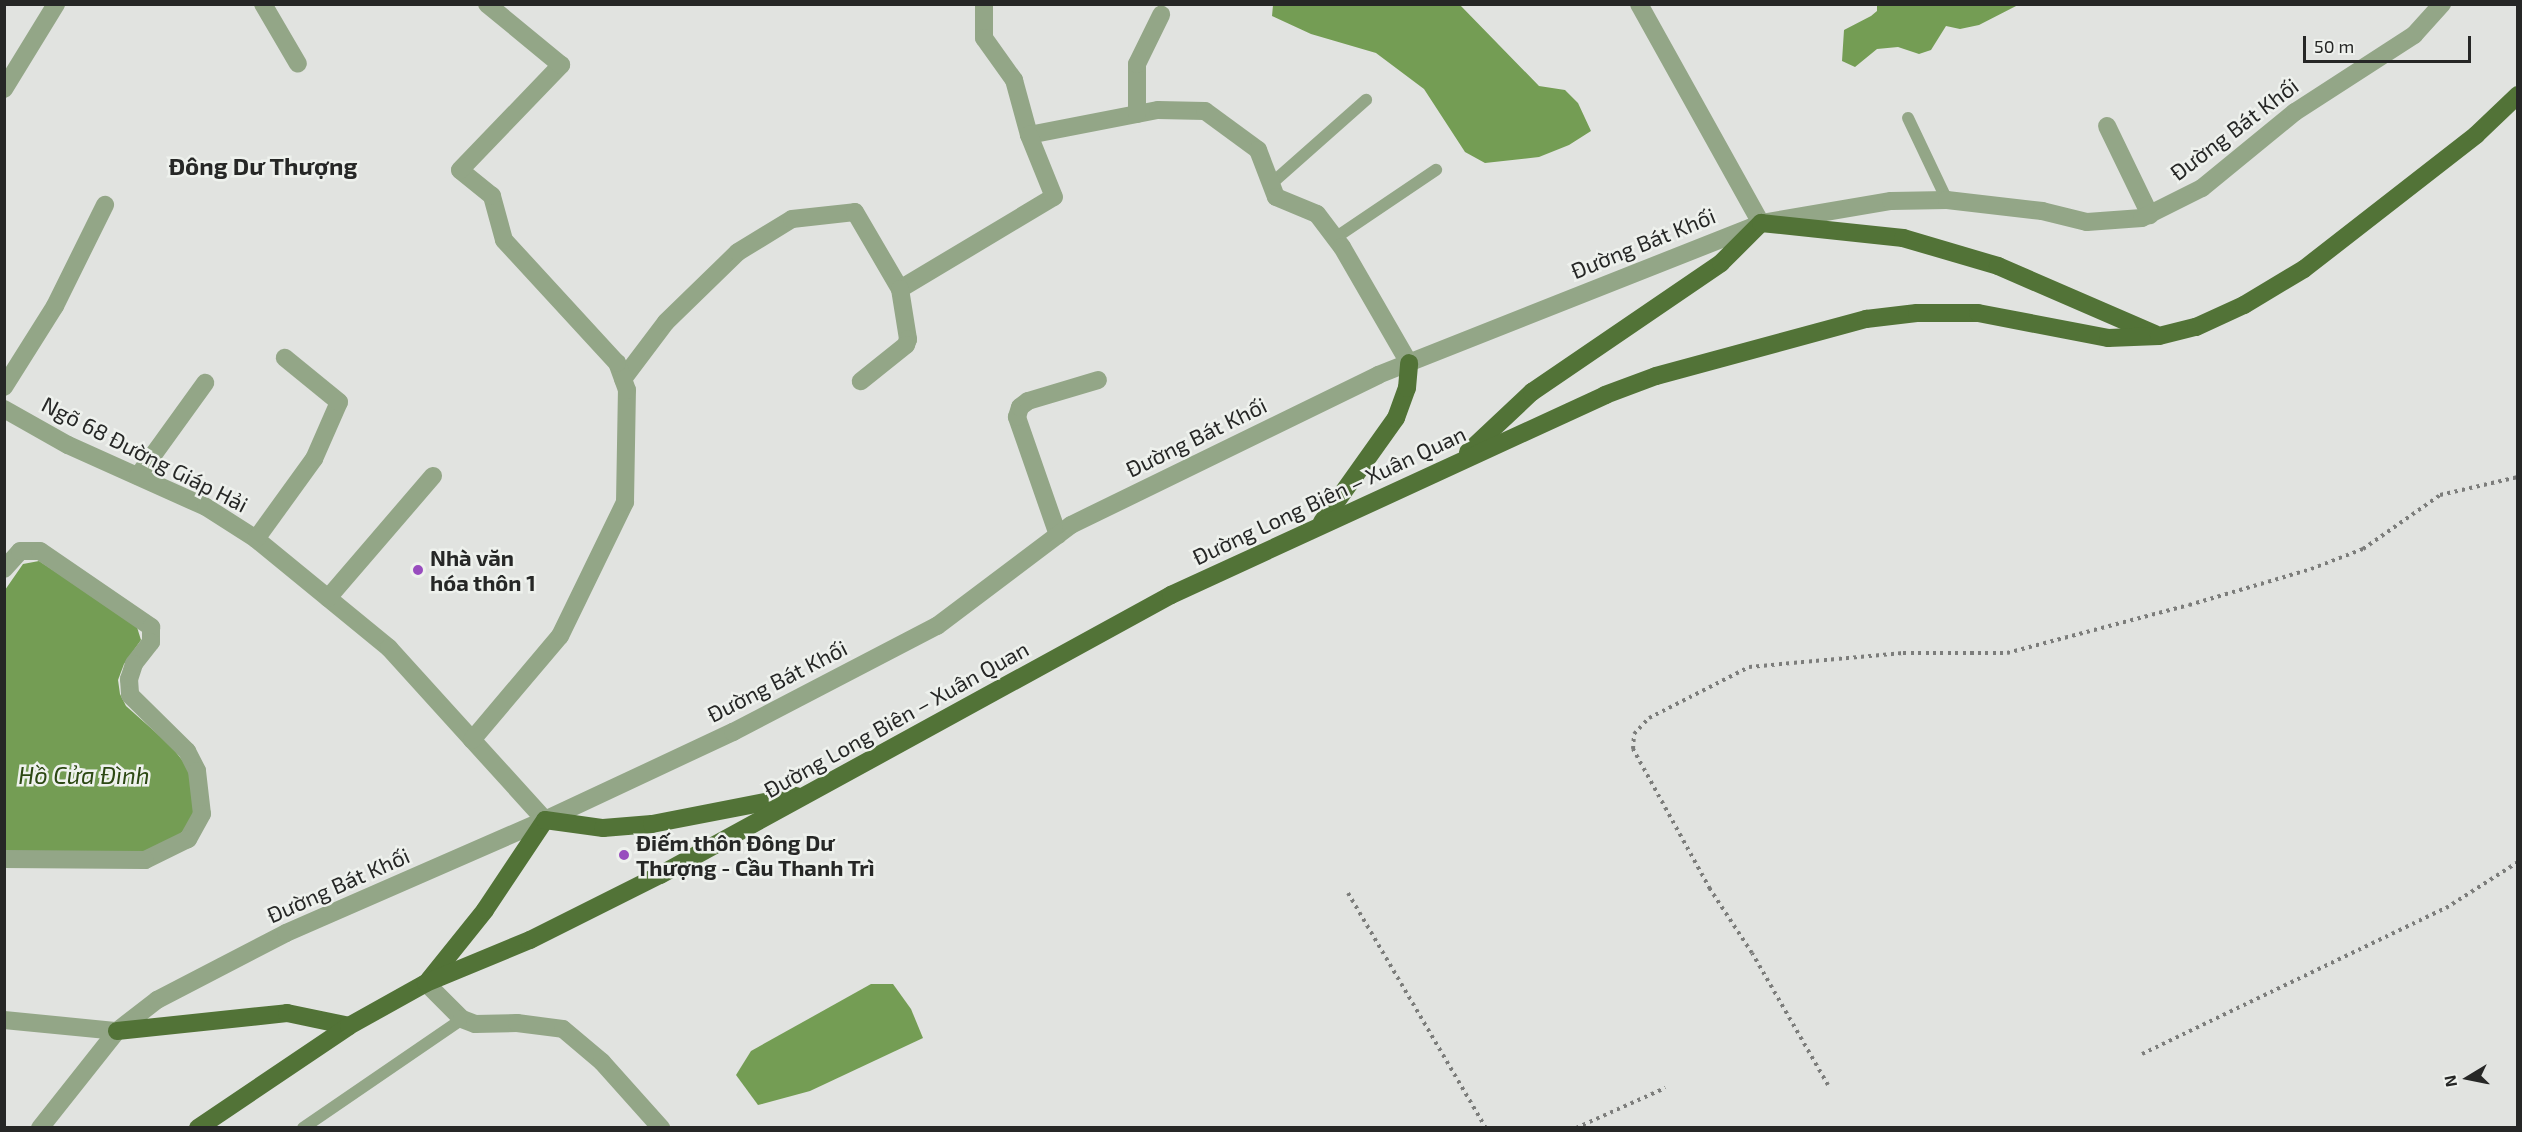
<!DOCTYPE html>
<html>
<head>
<meta charset="utf-8">
<style>
  body { margin:0 }
  #map { position:relative; width:2522px; height:1132px; overflow:hidden; background:#e1e3e0; font-family:"Exo 2",sans-serif }
  div>[style] { position:absolute }
  .water>* { inset:0; background:#749d54 }
  .path>* { height:4px; margin-top:-2px; transform-origin:0; background:repeating-linear-gradient(90deg,#7c7d7b 0 3px,transparent 0 7.5px) }
  .lane>* { height:12px; margin:-6px; padding:0 6px; transform-origin:6px; border-radius:6px; background:#93a687 }
  .street>* { height:18px; margin:-9px; padding:0 9px; transform-origin:9px; border-radius:9px; background:#93a687 }
  .primary>* { height:18px; margin:-9px; padding:0 9px; transform-origin:9px; border-radius:9px; background:#527337 }
  .dots>* { width:16px; height:16px; translate:-50% -50%; box-sizing:border-box; border:3px solid #eef1ed; border-radius:50% }
  span { translate:-50% -50%; white-space:nowrap; text-align:center; line-height:1.15; -webkit-text-stroke:5px #eef1ed; paint-order:stroke }
  .street-label { font-size:22px; color:#262726 }
  .poi-label { font-size:22px; color:#262726; font-weight:700 }
  .left { translate:0 -50%; text-align:left }
  .neighbourhood-label { font-size:24px; color:#262726; font-weight:700 }
  .water-label { font-size:24px; color:#2c4813; font-style:italic }
  .frame { position:absolute; inset:0; border:6px solid #262726; pointer-events:none }
  .north { position:absolute; left:2438px; top:1048px; width:60px; height:60px; -webkit-text-stroke:4px #eef1ed; paint-order:stroke; rotate:260deg; font-size:16px; font-weight:700; line-height:24px; text-align:center; color:#262726 }
  .north::after { content:''; display:block; margin:auto; width:21px; height:27px; background:#262726; clip-path:polygon(50% 0,100% 100%,50% 72%,0 100%) }
  .scale { position:absolute; left:2303px; top:36px; width:168px; height:27px; box-sizing:border-box; border:3px solid #262726; border-top:0; padding-left:8px; font-size:18px; line-height:21px; white-space:nowrap; color:#262726; -webkit-text-stroke:4px #eef1ed; paint-order:stroke }
</style>
</head>
<body>
<div id="map">
  <div class="water">
    <i style="clip-path:polygon(1273px 5px,1460px 5px,1539px 86px,1565px 90px,1578px 103px,1591px 131px,1569px 145px,1539px 157px,1485px 163px,1465px 152px,1424px 89px,1376px 53px,1311px 34px,1272px 16px)"></i>
    <i style="clip-path:polygon(1877px 5px,1877px 4px,2018px 5px,1979px 25px,1960px 29px,1946px 26px,1931px 50px,1919px 54px,1898px 47px,1877px 49px,1855px 67px,1842px 61px,1844px 30px,1871px 16px,1877px 11px)"></i>
    <i style="clip-path:polygon(39px 561px,136px 624px,141px 640px,124px 664px,118px 680px,120px 694px,126px 706px,171px 746px,186px 765px,195px 788px,195px 809px,188px 826px,177px 837px,140px 853px,5px 851px,5px 590px,23px 564px)"></i>
    <i style="clip-path:polygon(871px 984px,893px 984px,911px 1009px,923px 1038px,810px 1091px,758px 1105px,736px 1075px,751px 1051px)"></i>
  </div>
  <div class="path">
    <i style="left:1348px;top:893px;width:273px;rotate:59.6deg"></i>
    <i style="left:2142px;top:1054px;width:337px;rotate:-25.7deg"></i>
    <i style="left:2446px;top:908px;width:85px;rotate:-32.6deg"></i>
    <i style="left:1828px;top:1085px;width:152px;rotate:-119.9deg"></i>
    <i style="left:1752px;top:953px;width:77px;rotate:-123.3deg"></i>
    <i style="left:1710px;top:889px;width:160px;rotate:-118.8deg"></i>
    <i style="left:1633px;top:749px;width:15px;rotate:-86deg"></i>
    <i style="left:1634px;top:734px;width:22px;rotate:-47deg"></i>
    <i style="left:1649px;top:718px;width:112px;rotate:-27deg"></i>
    <i style="left:1749px;top:667px;width:155px;rotate:-5.2deg"></i>
    <i style="left:1903px;top:653px;width:104px"></i>
    <i style="left:2007px;top:653px;width:188px;rotate:-14.8deg"></i>
    <i style="left:2189px;top:605px;width:127px;rotate:-16.4deg"></i>
    <i style="left:2311px;top:569px;width:56px;rotate:-21deg"></i>
    <i style="left:2363px;top:549px;width:94px;rotate:-35deg"></i>
    <i style="left:2440px;top:495px;width:80px;rotate:-13deg"></i>
    <i style="left:1576px;top:1128px;width:98px;rotate:-24.2deg"></i>
  </div>
  <div class="lane">
    <i style="left:1908px;top:118px;width:91px;rotate:64.6deg"></i>
    <i style="left:1271px;top:184px;width:127px;rotate:-41.5deg"></i>
    <i style="left:1335px;top:238px;width:122px;rotate:-34deg"></i>
    <i style="left:303px;top:1128px;width:193px;rotate:-34.4deg"></i>
  </div>
  <div class="street">
    <i style="left:263px;top:4px;width:69px;rotate:59.7deg"></i>
    <i style="left:984px;top:4px;width:34px;rotate:90deg"></i>
    <i style="left:984px;top:38px;width:52px;rotate:54.5deg"></i>
    <i style="left:1014px;top:80px;width:57px;rotate:74.7deg"></i>
    <i style="left:1029px;top:135px;width:131px;rotate:-11deg"></i>
    <i style="left:1158px;top:110px;width:47px;rotate:1.2deg"></i>
    <i style="left:1205px;top:111px;width:66px;rotate:36.3deg"></i>
    <i style="left:1258px;top:150px;width:50px;rotate:69deg"></i>
    <i style="left:1276px;top:197px;width:44px;rotate:22.5deg"></i>
    <i style="left:1317px;top:214px;width:41px;rotate:52.9deg"></i>
    <i style="left:1342px;top:247px;width:134px;rotate:60deg"></i>
    <i style="left:1639px;top:4px;width:251px;rotate:60.9deg"></i>
    <i style="left:4px;top:89px;width:100px;rotate:-58.5deg"></i>
    <i style="left:1137px;top:114px;width:50px;rotate:-90deg"></i>
    <i style="left:1137px;top:64px;width:55px;rotate:-63.9deg"></i>
    <i style="left:2107px;top:126px;width:99px;rotate:64.2deg"></i>
    <i style="left:900px;top:289px;width:179px;rotate:-30.9deg"></i>
    <i style="left:1054px;top:197px;width:67px;rotate:-112deg"></i>
    <i style="left:623px;top:379px;width:71px;rotate:-53deg"></i>
    <i style="left:666px;top:322px;width:100px;rotate:-44.2deg"></i>
    <i style="left:738px;top:252px;width:63px;rotate:-31.4deg"></i>
    <i style="left:792px;top:219px;width:63px;rotate:-6.3deg"></i>
    <i style="left:855px;top:212px;width:89px;rotate:59.7deg"></i>
    <i style="left:900px;top:289px;width:51px;rotate:80.9deg"></i>
    <i style="left:908px;top:339px;width:6px;rotate:108deg"></i>
    <i style="left:906px;top:345px;width:58px;rotate:141.3deg"></i>
    <i style="left:4px;top:387px;width:96px;rotate:-57.8deg"></i>
    <i style="left:55px;top:306px;width:113px;rotate:-63.7deg"></i>
    <i style="left:4px;top:409px;width:73px;rotate:29.4deg"></i>
    <i style="left:68px;top:445px;width:151px;rotate:24.2deg"></i>
    <i style="left:206px;top:507px;width:59px;rotate:32.6deg"></i>
    <i style="left:256px;top:539px;width:172px;rotate:39.3deg"></i>
    <i style="left:389px;top:648px;width:232px;rotate:47.8deg"></i>
    <i style="left:138px;top:476px;width:115px;rotate:-54.2deg"></i>
    <i style="left:1058px;top:535px;width:125px;rotate:-109.2deg"></i>
    <i style="left:1017px;top:417px;width:10px;rotate:-73deg"></i>
    <i style="left:1020px;top:407px;width:10px;rotate:-37deg"></i>
    <i style="left:1028px;top:401px;width:73px;rotate:-16.7deg"></i>
    <i style="left:256px;top:539px;width:99px;rotate:-54.1deg"></i>
    <i style="left:314px;top:459px;width:62px;rotate:-66.3deg"></i>
    <i style="left:339px;top:402px;width:70px;rotate:-140.8deg"></i>
    <i style="left:4px;top:569px;width:24px;rotate:-48deg"></i>
    <i style="left:20px;top:551px;width:20px"></i>
    <i style="left:40px;top:551px;width:135px;rotate:34.4deg"></i>
    <i style="left:151px;top:627px;width:15px;rotate:90deg"></i>
    <i style="left:151px;top:642px;width:28px;rotate:128deg"></i>
    <i style="left:134px;top:664px;width:16px;rotate:108deg"></i>
    <i style="left:129px;top:679px;width:16px;rotate:86deg"></i>
    <i style="left:130px;top:695px;width:80px;rotate:44.5deg"></i>
    <i style="left:187px;top:751px;width:22px;rotate:63deg"></i>
    <i style="left:197px;top:771px;width:43px;rotate:83.4deg"></i>
    <i style="left:202px;top:814px;width:29px;rotate:119deg"></i>
    <i style="left:188px;top:839px;width:48px;rotate:154deg"></i>
    <i style="left:145px;top:860px;width:141px;rotate:-179.6deg"></i>
    <i style="left:328px;top:598px;width:161px;rotate:-49.3deg"></i>
    <i style="left:472px;top:740px;width:136px;rotate:-49.8deg"></i>
    <i style="left:560px;top:636px;width:149px;rotate:-64.1deg"></i>
    <i style="left:625px;top:502px;width:112px;rotate:-89deg"></i>
    <i style="left:627px;top:390px;width:29px;rotate:-110deg"></i>
    <i style="left:617px;top:363px;width:167px;rotate:-132.6deg"></i>
    <i style="left:504px;top:240px;width:46px;rotate:-105.3deg"></i>
    <i style="left:492px;top:196px;width:41px;rotate:-140.9deg"></i>
    <i style="left:460px;top:170px;width:146px;rotate:-46.1deg"></i>
    <i style="left:561px;top:65px;width:96px;rotate:-140.5deg"></i>
    <i style="left:426px;top:983px;width:51px;rotate:45deg"></i>
    <i style="left:462px;top:1019px;width:14px;rotate:21deg"></i>
    <i style="left:475px;top:1024px;width:42px;rotate:-1.4deg"></i>
    <i style="left:517px;top:1023px;width:46px;rotate:7.4deg"></i>
    <i style="left:563px;top:1029px;width:51px;rotate:40.2deg"></i>
    <i style="left:602px;top:1062px;width:89px;rotate:48.2deg"></i>
    <i style="left:4px;top:1020px;width:114px;rotate:5.6deg"></i>
    <i style="left:40px;top:1128px;width:124px;rotate:-51.6deg"></i>
    <i style="left:117px;top:1031px;width:51px;rotate:-37.8deg"></i>
    <i style="left:157px;top:1000px;width:145px;rotate:-27.4deg"></i>
    <i style="left:286px;top:933px;width:283px;rotate:-23.6deg"></i>
    <i style="left:545px;top:820px;width:208px;rotate:-25.1deg"></i>
    <i style="left:733px;top:732px;width:230px;rotate:-27.5deg"></i>
    <i style="left:937px;top:626px;width:168px;rotate:-37deg"></i>
    <i style="left:1071px;top:525px;width:342px;rotate:-26deg"></i>
    <i style="left:1378px;top:375px;width:412px;rotate:-21.6deg"></i>
    <i style="left:1761px;top:223px;width:132px;rotate:-9.6deg"></i>
    <i style="left:1891px;top:201px;width:56px;rotate:-1deg"></i>
    <i style="left:1947px;top:200px;width:96px;rotate:6.6deg"></i>
    <i style="left:2042px;top:211px;width:46px;rotate:13.7deg"></i>
    <i style="left:2087px;top:222px;width:55px;rotate:-4.2deg"></i>
    <i style="left:2142px;top:218px;width:67px;rotate:-26.6deg"></i>
    <i style="left:2202px;top:188px;width:120px;rotate:-39.3deg"></i>
    <i style="left:2295px;top:112px;width:142px;rotate:-32.9deg"></i>
    <i style="left:2414px;top:35px;width:42px;rotate:-47.9deg"></i>
  </div>
  <div class="primary">
    <i style="left:1468px;top:452px;width:88px;rotate:-43.2deg"></i>
    <i style="left:1532px;top:392px;width:229px;rotate:-34.3deg"></i>
    <i style="left:1721px;top:263px;width:57px;rotate:-45deg"></i>
    <i style="left:1761px;top:223px;width:143px;rotate:6deg"></i>
    <i style="left:1903px;top:238px;width:99px;rotate:16.4deg"></i>
    <i style="left:1998px;top:266px;width:171px;rotate:23.4deg"></i>
    <i style="left:1322px;top:522px;width:128px;rotate:-54.6deg"></i>
    <i style="left:1396px;top:418px;width:32px;rotate:-70deg"></i>
    <i style="left:1407px;top:388px;width:25px;rotate:-85deg"></i>
    <i style="left:429px;top:980px;width:90px;rotate:-51.3deg"></i>
    <i style="left:485px;top:910px;width:108px;rotate:-56.3deg"></i>
    <i style="left:545px;top:820px;width:59px;rotate:7.9deg"></i>
    <i style="left:603px;top:828px;width:49px;rotate:-4.7deg"></i>
    <i style="left:652px;top:824px;width:147px;rotate:-11deg"></i>
    <i style="left:117px;top:1031px;width:171px;rotate:-6deg"></i>
    <i style="left:287px;top:1013px;width:63px;rotate:11.8deg"></i>
    <i style="left:198px;top:1128px;width:182px;rotate:-34deg"></i>
    <i style="left:349px;top:1026px;width:88px;rotate:-29.2deg"></i>
    <i style="left:426px;top:983px;width:113px;rotate:-22.5deg"></i>
    <i style="left:530px;top:940px;width:145px;rotate:-26.6deg"></i>
    <i style="left:660px;top:875px;width:583px;rotate:-28.72deg"></i>
    <i style="left:1171px;top:595px;width:478px;rotate:-24.7deg"></i>
    <i style="left:1605px;top:395px;width:54px;rotate:-20.4deg"></i>
    <i style="left:1656px;top:376px;width:218px;rotate:-15.2deg"></i>
    <i style="left:1866px;top:319px;width:51px;rotate:-6.7deg"></i>
    <i style="left:1917px;top:313px;width:61px"></i>
    <i style="left:1978px;top:313px;width:132px;rotate:10.9deg"></i>
    <i style="left:2108px;top:338px;width:51px;rotate:-2.2deg"></i>
    <i style="left:2159px;top:336px;width:38px;rotate:-14deg"></i>
    <i style="left:2196px;top:327px;width:53px;rotate:-24.6deg"></i>
    <i style="left:2244px;top:305px;width:70px;rotate:-31deg"></i>
    <i style="left:2304px;top:269px;width:218px;rotate:-37.9deg"></i>
    <i style="left:2476px;top:135px;width:58px;rotate:-43.6deg"></i>
  </div>
  <div class="dots">
    <i style="left:418px;top:570px;background:#984cbe"></i>
    <i style="left:624px;top:855px;background:#984cbe"></i>
  </div>
  <div class="street-label">
    <span style="left:2234px;top:129px;rotate:-37deg">Đường Bát Khối</span>
    <span style="left:1643px;top:243px;rotate:-22deg">Đường Bát Khối</span>
    <span style="left:1196px;top:437px;rotate:-26deg">Đường Bát Khối</span>
    <span style="left:145px;top:454px;rotate:27deg">Ngõ 68 Đường Giáp Hải</span>
    <span style="left:1329px;top:495px;rotate:-25deg">Đường Long Biên – Xuân Quan</span>
    <span style="left:777px;top:681px;rotate:-27deg">Đường Bát Khối</span>
    <span style="left:896px;top:719px;rotate:-29deg">Đường Long Biên – Xuân Quan</span>
    <span style="left:338px;top:885px;rotate:-24deg">Đường Bát Khối</span>
  </div>
  <div class="poi-label">
    <span class="left" style="left:430px;top:570px">Nhà văn<br>hóa thôn 1</span>
    <span class="left" style="left:636px;top:855px">Điếm thôn Đông Dư<br>Thượng - Cầu Thanh Trì</span>
  </div>
  <div class="neighbourhood-label">
    <span style="left:263px;top:166px">Đông Dư Thượng</span>
  </div>
  <div class="water-label">
    <span style="left:84px;top:775px">Hồ Cửa Đình</span>
  </div>
  <div class="frame"></div>
  <div class="north">N</div>
  <div class="scale">50 m</div>
</div>
</body>
</html>
